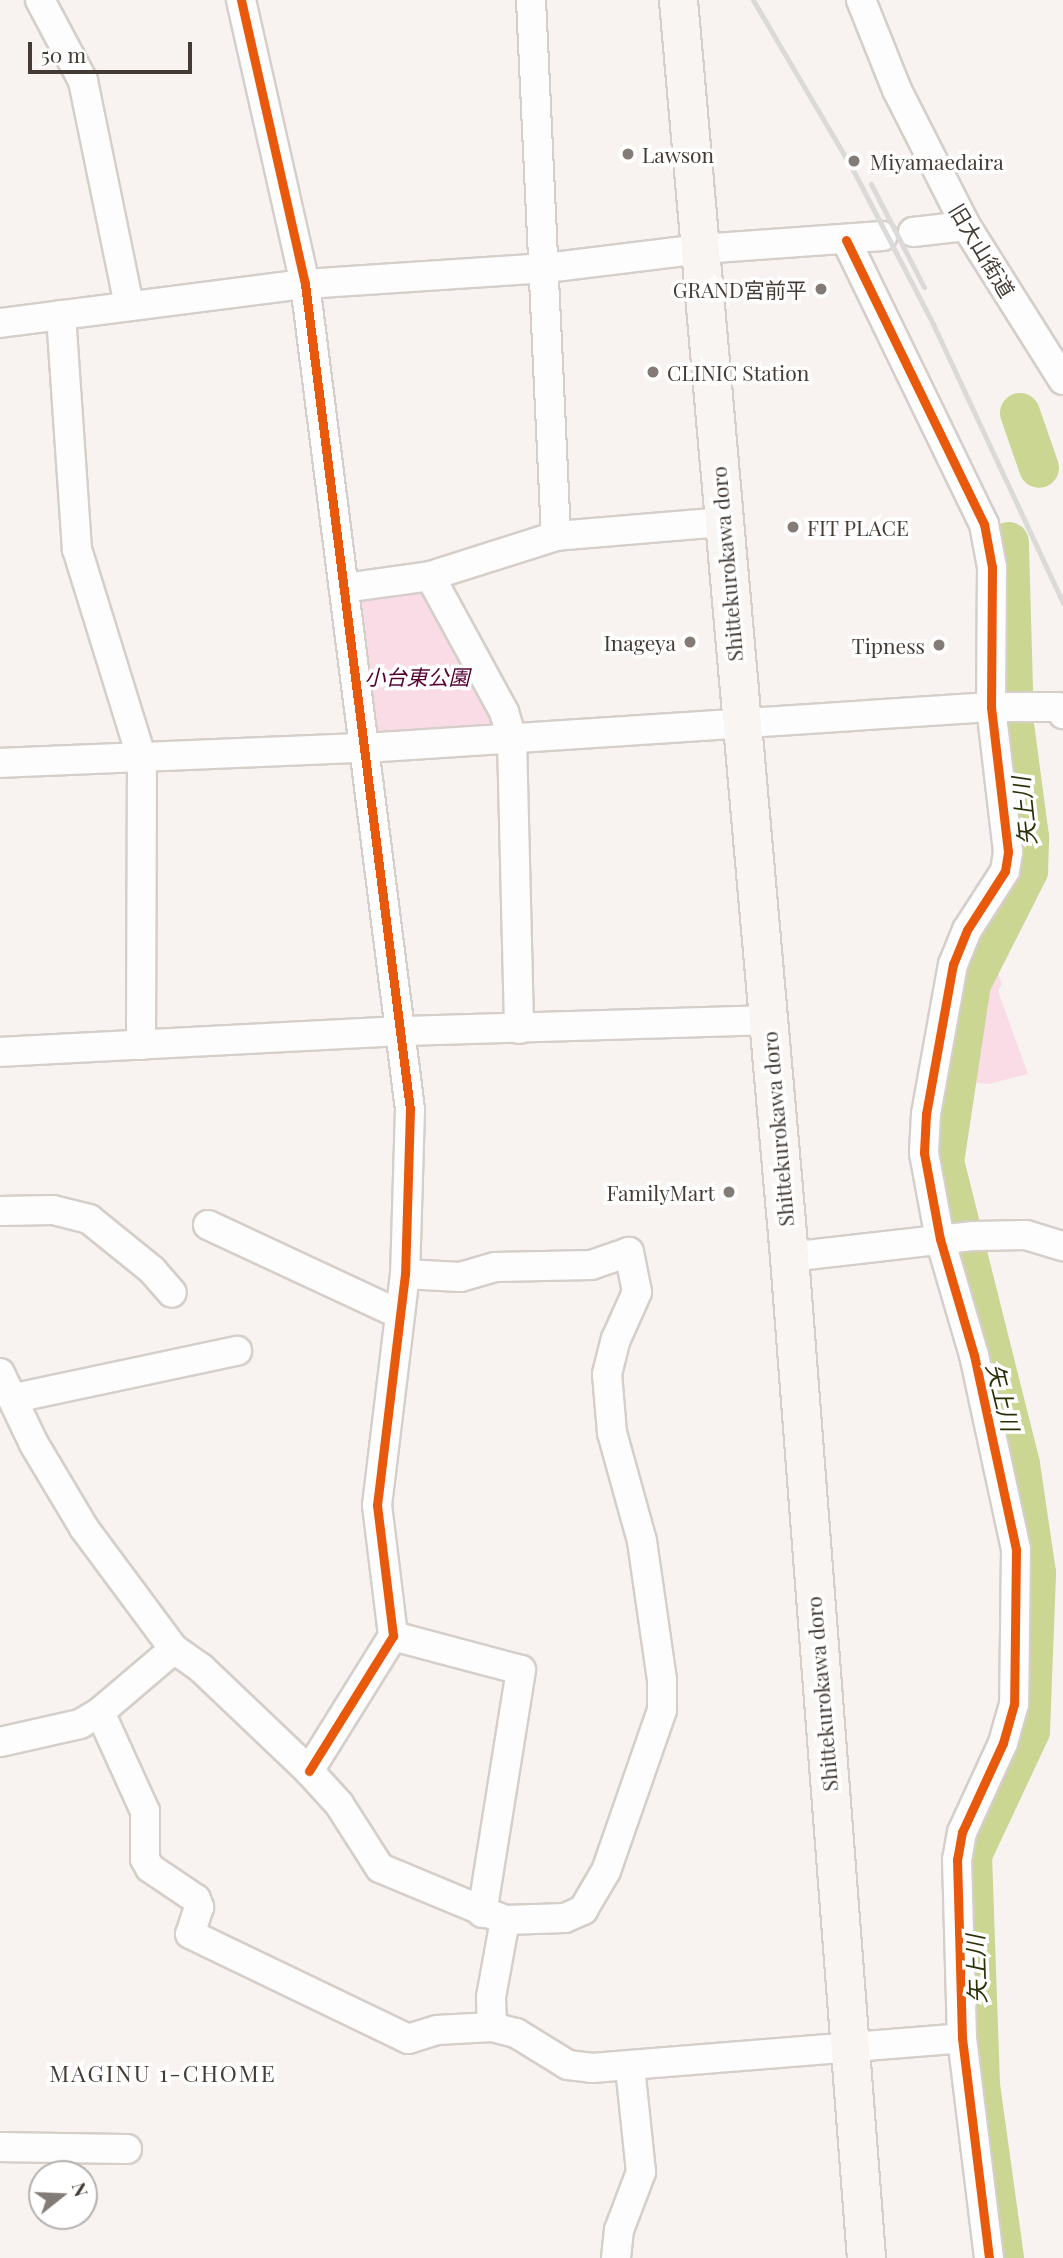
<!DOCTYPE html>
<html>
<head>
<meta charset="utf-8">
<style>
  body { margin:0 }
  #map { position:relative; width:1063px; height:2258px; overflow:hidden; background:#f8f3f0; font-family:"Playfair Display","Noto Sans JP",serif }
  div>[style] { position:absolute }
  .green>* { inset:0; background:#fadce6 }
  .river>* { height:40px; margin:-20px; padding:0 20px; transform-origin:20px; border-radius:20px; background:#cad692 }
  .roads { filter:drop-shadow(2px 0 #d5cec9) drop-shadow(-2px 0 #d5cec9) drop-shadow(0 2px #d5cec9) drop-shadow(0 -2px #d5cec9) }
  .minor>* { height:28px; margin:-14px; padding:0 14px; transform-origin:14px; border-radius:14px; background:#fefdfd }
  .major>* { height:37px; margin:-18.5px; padding:0 18.5px; transform-origin:18.5px; border-radius:18.5px; background:#f9f5f3 }
  .rail>* { height:5px; margin:-2.5px; padding:0 2.5px; transform-origin:2.5px; border-radius:2.5px; background:#dcdad9 }
  .cycleway>* { height:9px; margin:-4.5px; padding:0 4.5px; transform-origin:4.5px; border-radius:4.5px; background:#e8590c }
  .dots>* { width:19px; height:19px; translate:-50% -50%; box-sizing:border-box; border:4px solid #fff; border-radius:50% }
  span { translate:-50% -50%; white-space:nowrap; text-align:center; line-height:1.15; -webkit-text-stroke:7px #fff; paint-order:stroke }
  .poi-label { font-size:21px; color:#443b34 }
  .left { translate:0 -50%; text-align:left }
  .right { translate:-100% -50%; text-align:right }
  .street-label { font-size:21px; color:#443b34 }
  .park-label { font-size:21px; color:#550030; font-style:italic }
  .water-label { font-size:23px; color:#2a3107; font-style:italic }
  .neighbourhood-label { font-size:23px; color:#443b34; letter-spacing:2px }
  .north { position:absolute; left:28px; top:2160px; width:70px; height:70px; box-sizing:border-box; background:#fff; border:2px solid #b4b1ae; border-radius:50%; rotate:72deg; font-size:19px; font-weight:700; line-height:28px; text-align:center; color:#443b34 }
  .north::after { content:''; display:block; margin:auto; width:24px; height:32px; background:#837b76; clip-path:polygon(50% 0,100% 100%,50% 72%,0 100%) }
  .scale { position:absolute; left:28px; top:42px; width:164px; height:32px; box-sizing:border-box; border:4px solid #443b34; border-top:0; padding-left:9px; font-size:21px; line-height:24px; white-space:nowrap; color:#443b34; -webkit-text-stroke:5px #fff; paint-order:stroke }
</style>
</head>
<body>
<div id="map">
  <div class="green">
    <i style="clip-path:polygon(419px 587px,435px 599px,499px 714px,494px 726px,382px 734px,369px 723px,355px 606px,367px 593px)"></i>
    <i style="clip-path:polygon(993px 959px,1002px 984px,998px 991px,1028px 1074px,989px 1084px,966px 1082px,975px 985px)"></i>
  </div>
  <div class="river">
    <i style="left:1020px;top:413px;width:58px;rotate:70.9deg"></i>
    <i style="left:1004px;top:2258px;width:176px;rotate:-97.9deg"></i>
    <i style="left:980px;top:2084px;width:229px;rotate:-92deg"></i>
    <i style="left:972px;top:1855px;width:137px;rotate:-64.9deg"></i>
    <i style="left:1030px;top:1731px;width:158px;rotate:-87.8deg"></i>
    <i style="left:1036px;top:1573px;width:110px;rotate:-98.4deg"></i>
    <i style="left:1020px;top:1464px;width:311px;rotate:-104.1deg"></i>
    <i style="left:944px;top:1162px;width:180px;rotate:-81.4deg"></i>
    <i style="left:971px;top:984px;width:127px;rotate:-63.2deg"></i>
    <i style="left:1028px;top:871px;width:34px;rotate:-88deg"></i>
    <i style="left:1029px;top:837px;width:113px;rotate:-97.6deg"></i>
    <i style="left:1014px;top:725px;width:183px;rotate:-91.6deg"></i>
  </div>
  <div class="roads">
    <div class="minor">
      <i style="left:40px;top:0;width:92px;rotate:62deg"></i>
      <i style="left:83px;top:81px;width:229px;rotate:78.4deg"></i>
      <i style="left:241px;top:0;width:291px;rotate:77.3deg"></i>
      <i style="left:305px;top:284px;width:832px;rotate:82.75deg"></i>
      <i style="left:410px;top:1109px;width:165px;rotate:91.7deg"></i>
      <i style="left:405px;top:1274px;width:233px;rotate:96.9deg"></i>
      <i style="left:377px;top:1505px;width:132px;rotate:83deg"></i>
      <i style="left:393px;top:1636px;width:159px;rotate:121.9deg"></i>
      <i style="left:531px;top:0;width:537px;rotate:87.33deg"></i>
      <i style="left:861px;top:0;width:97px;rotate:68.2deg"></i>
      <i style="left:897px;top:90px;width:153px;rotate:63.1deg"></i>
      <i style="left:966px;top:226px;width:182px;rotate:57.8deg"></i>
      <i style="left:913px;top:232px;width:53px;rotate:-6.5deg"></i>
      <i style="left:846px;top:240px;width:316px;rotate:64.1deg"></i>
      <i style="left:984px;top:524px;width:44px;rotate:79.5deg"></i>
      <i style="left:992px;top:567px;width:140px;rotate:90.4deg"></i>
      <i style="left:991px;top:707px;width:146px;rotate:83.3deg"></i>
      <i style="left:1008px;top:852px;width:19px;rotate:99deg"></i>
      <i style="left:1005px;top:871px;width:70px;rotate:122.8deg"></i>
      <i style="left:967px;top:930px;width:37px;rotate:112deg"></i>
      <i style="left:953px;top:964px;width:152px;rotate:100.2deg"></i>
      <i style="left:926px;top:1114px;width:39px;rotate:93deg"></i>
      <i style="left:924px;top:1153px;width:87px;rotate:79.5deg"></i>
      <i style="left:940px;top:1239px;width:121px;rotate:73.7deg"></i>
      <i style="left:974px;top:1355px;width:199px;rotate:77.8deg"></i>
      <i style="left:1016px;top:1550px;width:154px;rotate:90.7deg"></i>
      <i style="left:1014px;top:1704px;width:41px;rotate:105.8deg"></i>
      <i style="left:1003px;top:1743px;width:98px;rotate:114.7deg"></i>
      <i style="left:962px;top:1832px;width:27px;rotate:100deg"></i>
      <i style="left:957px;top:1859px;width:179px;rotate:88.4deg"></i>
      <i style="left:962px;top:2038px;width:222px;rotate:83deg"></i>
      <i style="left:61px;top:315px;width:235px;rotate:86.1deg"></i>
      <i style="left:77px;top:549px;width:220px;rotate:72.8deg"></i>
      <i style="left:142px;top:759px;width:286px;rotate:90.2deg"></i>
      <i style="left:0;top:323px;width:307px;rotate:-7.3deg"></i>
      <i style="left:305px;top:284px;width:242px;rotate:-3.8deg"></i>
      <i style="left:546px;top:268px;width:156px;rotate:-7deg"></i>
      <i style="left:701px;top:249px;width:182px;rotate:-4.1deg"></i>
      <i style="left:430px;top:576px;width:155px;rotate:61.4deg"></i>
      <i style="left:504px;top:712px;width:28px;rotate:73deg"></i>
      <i style="left:512px;top:739px;width:290px;rotate:88.6deg"></i>
      <i style="left:344px;top:588px;width:87px;rotate:-7.9deg"></i>
      <i style="left:430px;top:576px;width:132px;rotate:-17.6deg"></i>
      <i style="left:556px;top:536px;width:167px;rotate:-4.8deg"></i>
      <i style="left:0;top:763px;width:365px;rotate:-2.4deg"></i>
      <i style="left:365px;top:748px;width:627px;rotate:-3.75deg"></i>
      <i style="left:991px;top:707px;width:67px"></i>
      <i style="left:1058px;top:707px;width:9px;rotate:54deg"></i>
      <i style="left:0;top:1052px;width:402px;rotate:-3deg"></i>
      <i style="left:401px;top:1031px;width:366px;rotate:-1.7deg"></i>
      <i style="left:0;top:1211px;width:53px;rotate:-1.1deg"></i>
      <i style="left:53px;top:1210px;width:37px;rotate:14deg"></i>
      <i style="left:89px;top:1219px;width:81px;rotate:39deg"></i>
      <i style="left:152px;top:1270px;width:30px;rotate:49deg"></i>
      <i style="left:208px;top:1225px;width:211px;rotate:25deg"></i>
      <i style="left:789px;top:1257px;width:186px;rotate:-6.5deg"></i>
      <i style="left:974px;top:1236px;width:52px;rotate:-1.1deg"></i>
      <i style="left:1026px;top:1235px;width:39px;rotate:17deg"></i>
      <i style="left:0;top:1373px;width:79px;rotate:64.4deg"></i>
      <i style="left:34px;top:1444px;width:98px;rotate:59.2deg"></i>
      <i style="left:84px;top:1528px;width:151px;rotate:53.4deg"></i>
      <i style="left:174px;top:1649px;width:33px;rotate:35deg"></i>
      <i style="left:201px;top:1668px;width:149px;rotate:43.6deg"></i>
      <i style="left:309px;top:1771px;width:45px;rotate:47.7deg"></i>
      <i style="left:339px;top:1804px;width:76px;rotate:57.4deg"></i>
      <i style="left:380px;top:1868px;width:135px;rotate:22.6deg"></i>
      <i style="left:505px;top:1920px;width:60px;rotate:-1.9deg"></i>
      <i style="left:565px;top:1918px;width:20px;rotate:-24deg"></i>
      <i style="left:583px;top:1910px;width:45px;rotate:-59.5deg"></i>
      <i style="left:606px;top:1871px;width:170px;rotate:-70.8deg"></i>
      <i style="left:662px;top:1710px;width:30px;rotate:-90deg"></i>
      <i style="left:662px;top:1680px;width:140px;rotate:-98.2deg"></i>
      <i style="left:642px;top:1541px;width:112px;rotate:-105.5deg"></i>
      <i style="left:612px;top:1433px;width:59px;rotate:-94.8deg"></i>
      <i style="left:607px;top:1374px;width:36px;rotate:-76deg"></i>
      <i style="left:616px;top:1339px;width:51px;rotate:-65.9deg"></i>
      <i style="left:637px;top:1292px;width:41px;rotate:-101.3deg"></i>
      <i style="left:629px;top:1252px;width:40px;rotate:161.1deg"></i>
      <i style="left:591px;top:1265px;width:96px;rotate:178.8deg"></i>
      <i style="left:495px;top:1267px;width:36px;rotate:164deg"></i>
      <i style="left:460px;top:1277px;width:55px;rotate:-176.9deg"></i>
      <i style="left:15px;top:1398px;width:227px;rotate:-12deg"></i>
      <i style="left:393px;top:1636px;width:132px;rotate:14.9deg"></i>
      <i style="left:521px;top:1670px;width:246px;rotate:99.1deg"></i>
      <i style="left:100px;top:1712px;width:109px;rotate:65.6deg"></i>
      <i style="left:145px;top:1811px;width:48px;rotate:90deg"></i>
      <i style="left:145px;top:1859px;width:10px;rotate:61deg"></i>
      <i style="left:150px;top:1868px;width:55px;rotate:34deg"></i>
      <i style="left:196px;top:1899px;width:9px;rotate:69deg"></i>
      <i style="left:199px;top:1907px;width:28px;rotate:108deg"></i>
      <i style="left:190px;top:1934px;width:242px;rotate:25.7deg"></i>
      <i style="left:408px;top:2039px;width:30px;rotate:-17deg"></i>
      <i style="left:437px;top:2030px;width:55px;rotate:-3.1deg"></i>
      <i style="left:492px;top:2027px;width:25px;rotate:14deg"></i>
      <i style="left:516px;top:2033px;width:61px;rotate:31.6deg"></i>
      <i style="left:568px;top:2065px;width:24px;rotate:7deg"></i>
      <i style="left:592px;top:2068px;width:371px;rotate:-4.6deg"></i>
      <i style="left:0;top:1742px;width:82px;rotate:-12.7deg"></i>
      <i style="left:80px;top:1724px;width:23px;rotate:-31deg"></i>
      <i style="left:100px;top:1712px;width:97px;rotate:-40.4deg"></i>
      <i style="left:492px;top:2027px;width:30px;rotate:-92deg"></i>
      <i style="left:491px;top:1997px;width:78px;rotate:-79.7deg"></i>
      <i style="left:0;top:2147px;width:127px;rotate:0.9deg"></i>
      <i style="left:616px;top:2258px;width:28px;rotate:-84deg"></i>
      <i style="left:619px;top:2230px;width:62px;rotate:-69.2deg"></i>
      <i style="left:641px;top:2172px;width:106px;rotate:-96deg"></i>
    </div>
    <div class="major">
      <i style="left:678px;top:0;width:1262px;rotate:84.95deg"></i>
      <i style="left:789px;top:1257px;width:1004px;rotate:85.6deg"></i>
    </div>
  </div>
  <div class="rail">
    <i style="left:753px;top:0;width:197px;rotate:59.5deg"></i>
    <i style="left:853px;top:170px;width:174px;rotate:62.5deg"></i>
    <i style="left:933px;top:324px;width:308px;rotate:65deg"></i>
    <i style="left:871px;top:184px;width:116px;rotate:62.8deg"></i>
  </div>
  <div class="cycleway">
    <i style="left:241px;top:0;width:291px;rotate:77.3deg"></i>
    <i style="left:305px;top:284px;width:832px;rotate:82.75deg"></i>
    <i style="left:410px;top:1109px;width:165px;rotate:91.7deg"></i>
    <i style="left:405px;top:1274px;width:233px;rotate:96.9deg"></i>
    <i style="left:377px;top:1505px;width:132px;rotate:83deg"></i>
    <i style="left:393px;top:1636px;width:159px;rotate:121.9deg"></i>
    <i style="left:846px;top:240px;width:316px;rotate:64.1deg"></i>
    <i style="left:984px;top:524px;width:44px;rotate:79.5deg"></i>
    <i style="left:992px;top:567px;width:140px;rotate:90.4deg"></i>
    <i style="left:991px;top:707px;width:146px;rotate:83.3deg"></i>
    <i style="left:1008px;top:852px;width:19px;rotate:99deg"></i>
    <i style="left:1005px;top:871px;width:70px;rotate:122.8deg"></i>
    <i style="left:967px;top:930px;width:37px;rotate:112deg"></i>
    <i style="left:953px;top:964px;width:152px;rotate:100.2deg"></i>
    <i style="left:926px;top:1114px;width:39px;rotate:93deg"></i>
    <i style="left:924px;top:1153px;width:87px;rotate:79.5deg"></i>
    <i style="left:940px;top:1239px;width:121px;rotate:73.7deg"></i>
    <i style="left:974px;top:1355px;width:199px;rotate:77.8deg"></i>
    <i style="left:1016px;top:1550px;width:154px;rotate:90.7deg"></i>
    <i style="left:1014px;top:1704px;width:41px;rotate:105.8deg"></i>
    <i style="left:1003px;top:1743px;width:98px;rotate:114.7deg"></i>
    <i style="left:962px;top:1832px;width:27px;rotate:100deg"></i>
    <i style="left:957px;top:1859px;width:179px;rotate:88.4deg"></i>
    <i style="left:962px;top:2038px;width:222px;rotate:83deg"></i>
  </div>
  <div class="dots">
    <i style="left:628px;top:154px;background:#837b76"></i>
    <i style="left:854px;top:161px;background:#837b76"></i>
    <i style="left:821px;top:289px;background:#837b76"></i>
    <i style="left:653px;top:372px;background:#837b76"></i>
    <i style="left:793px;top:527px;background:#837b76"></i>
    <i style="left:690px;top:642px;background:#837b76"></i>
    <i style="left:939px;top:645px;background:#837b76"></i>
    <i style="left:729px;top:1192px;background:#837b76"></i>
  </div>
  <div class="poi-label">
    <span class="left" style="left:642px;top:154px">Lawson</span>
    <span class="left" style="left:870px;top:161px">Miyamaedaira</span>
    <span class="right" style="left:807px;top:289px">GRAND宮前平</span>
    <span class="left" style="left:667px;top:372px">CLINIC Station</span>
    <span class="left" style="left:807px;top:527px">FIT PLACE</span>
    <span class="right" style="left:676px;top:642px">Inageya</span>
    <span class="right" style="left:925px;top:645px">Tipness</span>
    <span class="right" style="left:715px;top:1192px">FamilyMart</span>
  </div>
  <div class="street-label">
    <span style="left:983px;top:250px;rotate:59deg">旧大山街道</span>
    <span style="left:726px;top:564px;rotate:-95deg">Shittekurokawa doro</span>
    <span style="left:777px;top:1129px;rotate:-95deg">Shittekurokawa doro</span>
    <span style="left:821px;top:1694px;rotate:-95deg">Shittekurokawa doro</span>
  </div>
  <div class="park-label">
    <span style="left:417px;top:676px">小台東公園</span>
  </div>
  <div class="water-label">
    <span style="left:1024px;top:811px;rotate:-96deg">矢上川</span>
    <span style="left:1003px;top:1397px;rotate:76deg">矢上川</span>
    <span style="left:976px;top:1969px;rotate:-92deg">矢上川</span>
  </div>
  <div class="neighbourhood-label">
    <span style="left:163px;top:2073px">MAGINU 1-CHOME</span>
  </div>
  <div class="north">N</div>
  <div class="scale">50 m</div>
</div>
</body>
</html>
